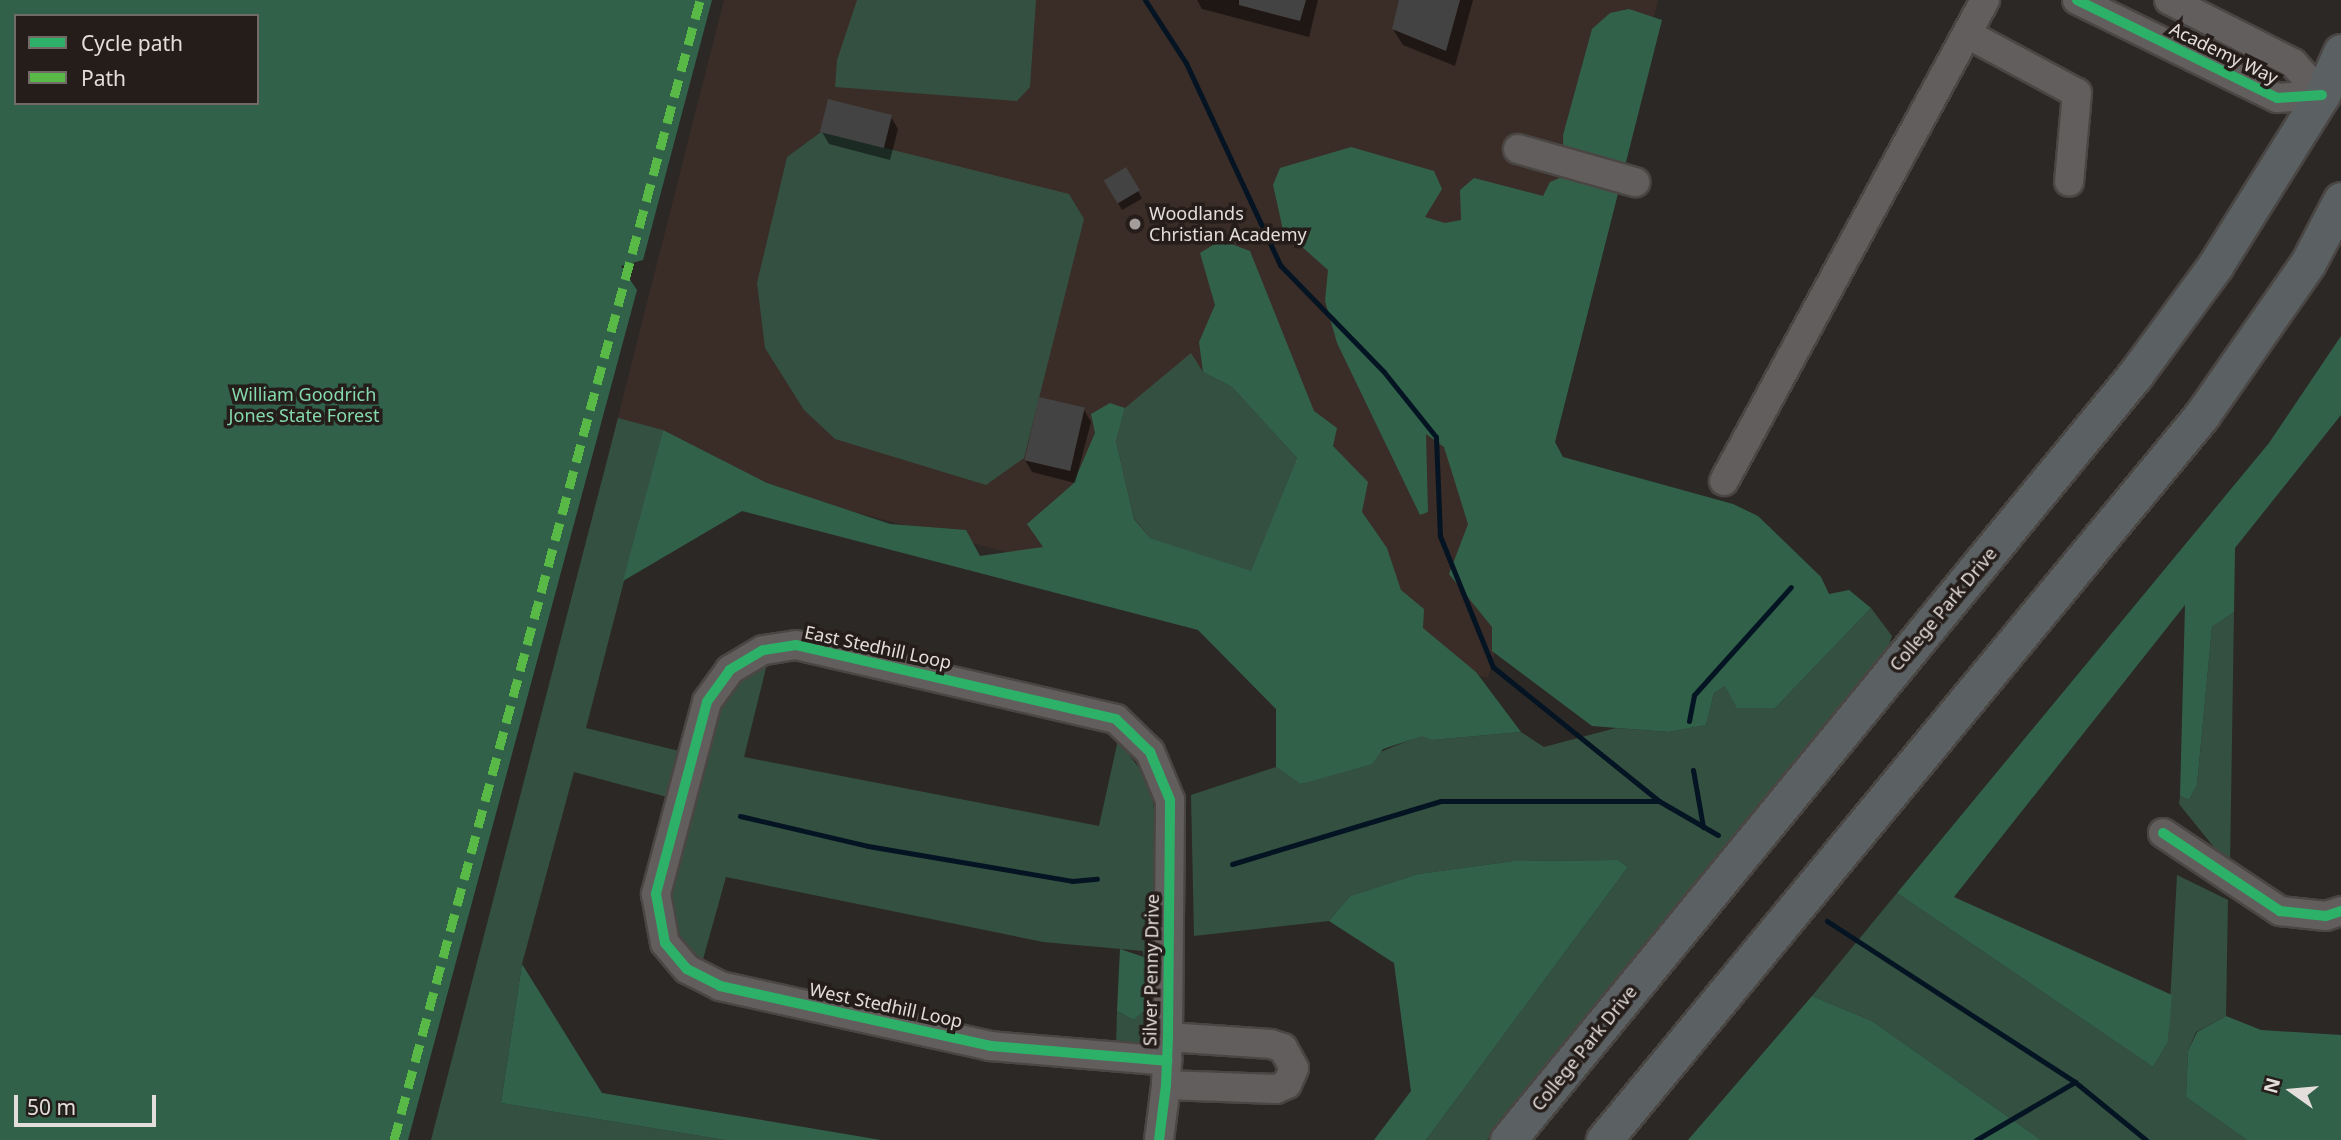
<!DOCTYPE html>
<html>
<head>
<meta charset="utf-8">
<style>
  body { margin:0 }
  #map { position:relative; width:2341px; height:1140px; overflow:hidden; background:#2c2826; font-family:"Noto Sans",sans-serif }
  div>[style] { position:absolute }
  .built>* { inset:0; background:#3a2c27 }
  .green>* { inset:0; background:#345041 }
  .forest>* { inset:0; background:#32614a }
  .shadow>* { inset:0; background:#0007; transform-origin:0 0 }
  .stream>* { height:5px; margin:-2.5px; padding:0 2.5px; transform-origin:2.5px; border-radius:2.5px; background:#041422 }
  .building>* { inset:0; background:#444343; transform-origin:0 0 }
  .roads { filter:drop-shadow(2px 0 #4a4644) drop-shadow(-2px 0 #4a4644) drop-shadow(0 2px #4a4644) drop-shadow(0 -2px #4a4644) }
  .minor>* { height:28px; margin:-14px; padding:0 14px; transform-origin:14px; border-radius:14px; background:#625e5d }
  .major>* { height:35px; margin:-17.5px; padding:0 17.5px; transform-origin:17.5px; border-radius:17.5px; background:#5b6062 }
  .quiet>* { height:9px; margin-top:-4.5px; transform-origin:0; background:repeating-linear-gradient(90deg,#58b947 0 18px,transparent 0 27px) }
  .cycleway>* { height:10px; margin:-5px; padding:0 5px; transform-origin:5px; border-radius:5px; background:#2db169 }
  .dots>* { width:19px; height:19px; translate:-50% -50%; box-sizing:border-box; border:4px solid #251d1a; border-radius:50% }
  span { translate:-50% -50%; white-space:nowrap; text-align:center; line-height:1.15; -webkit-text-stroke:7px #251d1a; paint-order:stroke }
  .street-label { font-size:18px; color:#e3dedb }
  .poi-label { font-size:18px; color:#e3dedb }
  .left { translate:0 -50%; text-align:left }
  .park-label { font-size:18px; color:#85daae }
  .legend { position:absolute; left:14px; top:14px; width:245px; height:91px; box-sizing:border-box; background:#251d1a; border:2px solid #716a67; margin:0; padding:9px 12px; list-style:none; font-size:21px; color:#e3dedb }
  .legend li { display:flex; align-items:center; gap:14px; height:35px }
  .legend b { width:35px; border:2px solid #716a67 }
  .north { position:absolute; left:2257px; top:1056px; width:70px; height:70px; -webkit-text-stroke:5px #251d1a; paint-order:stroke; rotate:285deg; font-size:19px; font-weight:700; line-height:28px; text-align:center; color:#e3dedb }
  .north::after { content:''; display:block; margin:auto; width:24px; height:32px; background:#e3dedb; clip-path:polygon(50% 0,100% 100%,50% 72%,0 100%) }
  .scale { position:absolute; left:14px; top:1095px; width:142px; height:32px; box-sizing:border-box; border:4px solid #e3dedb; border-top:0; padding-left:9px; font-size:21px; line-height:24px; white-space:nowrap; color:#e3dedb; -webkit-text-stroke:5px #251d1a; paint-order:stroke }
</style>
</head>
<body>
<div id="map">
  <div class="built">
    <i style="clip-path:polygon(724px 0,1658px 0,1488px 678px,610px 448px)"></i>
  </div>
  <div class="green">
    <i style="clip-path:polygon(857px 0,1036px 0,1030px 87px,1017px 101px,835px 87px,837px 60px)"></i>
    <i style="clip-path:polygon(821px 132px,1069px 194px,1084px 219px,1024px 458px,986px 485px,835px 439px,804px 410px,765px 348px,757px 283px,787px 157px)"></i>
    <i style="clip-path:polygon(1191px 353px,1203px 372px,1232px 387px,1297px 458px,1251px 572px,1150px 538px,1134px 518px,1116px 441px,1125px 408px)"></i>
    <i style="clip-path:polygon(618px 418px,663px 430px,586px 728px,679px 751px,667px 797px,574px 772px,522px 964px,501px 1103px,725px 1140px,431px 1140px)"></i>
    <i style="clip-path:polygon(1871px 608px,1892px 636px,1884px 660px,1487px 1140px,1426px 1140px,1628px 867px,1618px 860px,1514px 861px,1418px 874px,1350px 896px,1329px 921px,1194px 936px,1191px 795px,1276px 767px,1302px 784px,1422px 735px,1432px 740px,1521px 732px,1544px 747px,1616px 728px,1669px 732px,1706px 725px,1714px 693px,1725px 686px,1775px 708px)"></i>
    <i style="clip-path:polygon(2234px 612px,2230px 867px,2179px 804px,2180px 796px,2189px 800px,2197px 785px,2212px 627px)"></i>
    <i style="clip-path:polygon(768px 660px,744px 757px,1099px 826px,1118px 740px,1149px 781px,1155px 814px,1156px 1034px,1150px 1042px,1116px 1049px,1117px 1011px,1134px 1020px,1148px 1007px,1143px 951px,1043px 942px,726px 877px,700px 970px,666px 922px,664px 908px,726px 686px)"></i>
    <i style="clip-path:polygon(2177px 875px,2228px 900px,2226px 1016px,2196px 1032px,2188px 1051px,2186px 1097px,2247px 1140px,2041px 1140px,1872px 1021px,1812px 996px,1897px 893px,2153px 1067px,2168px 1040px)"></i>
  </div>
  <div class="forest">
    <i style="clip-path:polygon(evenodd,0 0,712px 0,643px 260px,621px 266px,637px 290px,408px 1140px,0 1140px,0 0,16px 16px,257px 16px,257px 103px,16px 103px,16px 16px)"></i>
    <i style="clip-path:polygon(1629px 9px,1662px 20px,1555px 442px,1563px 457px,1733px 504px,1758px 516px,1821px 577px,1829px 594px,1849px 590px,1871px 608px,1775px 708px,1737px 708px,1725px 686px,1714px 693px,1706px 725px,1669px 732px,1592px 726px,1492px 651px,1492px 627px,1449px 574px,1468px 524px,1444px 447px,1426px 434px,1428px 512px,1420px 515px,1337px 343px,1325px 301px,1328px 270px,1283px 230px,1273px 185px,1280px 168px,1351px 147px,1434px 171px,1442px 189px,1425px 217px,1445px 223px,1461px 220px,1460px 190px,1474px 178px,1543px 196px,1550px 182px,1564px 176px,1563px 135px,1592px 29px,1610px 13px)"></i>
    <i style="clip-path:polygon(1221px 240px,1250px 251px,1314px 411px,1337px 428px,1333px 446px,1368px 482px,1362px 512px,1387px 548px,1401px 590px,1424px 609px,1423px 628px,1476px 672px,1521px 732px,1432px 740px,1422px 736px,1383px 749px,1372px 764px,1301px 784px,1276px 767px,1276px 709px,1198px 630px,742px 511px,623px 581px,663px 430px,767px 483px,890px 524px,966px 530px,980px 556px,1043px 547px,1027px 524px,1073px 484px,1095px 433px,1091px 414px,1110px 403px,1125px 408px,1116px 441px,1134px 519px,1150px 538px,1251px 571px,1297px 458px,1232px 387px,1203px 372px,1199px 342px,1215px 305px,1200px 253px)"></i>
    <i style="clip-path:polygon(2341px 336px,2341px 415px,2235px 548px,2234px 612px,2212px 627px,2197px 785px,2189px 800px,2180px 796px,2185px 605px,1954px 897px,2172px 995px,2168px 1041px,2153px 1067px,1897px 893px,2269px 443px)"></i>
    <i style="clip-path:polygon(1618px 860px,1628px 867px,1426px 1140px,1374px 1140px,1411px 1091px,1394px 963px,1329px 921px,1350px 896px,1418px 874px,1514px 861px)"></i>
    <i style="clip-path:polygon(1120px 949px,1150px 959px,1148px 1007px,1134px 1020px,1117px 1011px)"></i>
    <i style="clip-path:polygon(522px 964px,602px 1093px,881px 1140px,725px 1140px,501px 1103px)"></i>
    <i style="clip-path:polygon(1812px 996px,1872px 1021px,2041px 1140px,1688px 1140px)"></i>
    <i style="clip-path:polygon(2226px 1016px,2261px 1030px,2341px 1035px,2341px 1140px,2247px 1140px,2186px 1097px,2188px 1051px,2197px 1032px)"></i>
  </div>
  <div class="shadow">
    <i style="clip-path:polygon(1197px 0,1318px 0,1309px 37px,1202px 9px)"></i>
    <i style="clip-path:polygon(1401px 0,1473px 0,1455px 66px,1403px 45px,1393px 29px)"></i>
    <i style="clip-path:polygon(891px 117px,898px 129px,890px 160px,829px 144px,822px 132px)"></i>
    <i style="left:1125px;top:169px;width:34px;height:23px;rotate:60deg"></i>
    <i style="clip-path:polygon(1084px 410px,1091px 422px,1075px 483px,1032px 472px,1025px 460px)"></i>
  </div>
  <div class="stream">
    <i style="left:1145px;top:0;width:75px;rotate:56.9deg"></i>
    <i style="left:1186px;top:63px;width:223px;rotate:65deg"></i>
    <i style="left:1280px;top:265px;width:149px;rotate:45.8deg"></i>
    <i style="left:1384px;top:372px;width:83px;rotate:51.3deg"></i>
    <i style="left:1436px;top:437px;width:99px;rotate:87.7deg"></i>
    <i style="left:1440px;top:536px;width:141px;rotate:68deg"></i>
    <i style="left:1493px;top:667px;width:213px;rotate:38.9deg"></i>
    <i style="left:1689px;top:721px;width:26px;rotate:-79deg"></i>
    <i style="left:1694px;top:695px;width:145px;rotate:-48.1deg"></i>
    <i style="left:1693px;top:770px;width:58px;rotate:80deg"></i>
    <i style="left:740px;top:816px;width:131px;rotate:13.2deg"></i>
    <i style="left:868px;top:846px;width:207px;rotate:9.7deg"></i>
    <i style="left:1072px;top:881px;width:25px;rotate:-5deg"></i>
    <i style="left:1232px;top:864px;width:218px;rotate:-16.8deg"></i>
    <i style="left:1441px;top:801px;width:218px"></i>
    <i style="left:1659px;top:801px;width:68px;rotate:30deg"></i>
    <i style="left:1827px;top:921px;width:296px;rotate:33deg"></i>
    <i style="left:2075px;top:1082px;width:92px;rotate:39.2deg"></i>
    <i style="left:1976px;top:1140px;width:115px;rotate:-30.4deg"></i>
  </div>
  <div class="building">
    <i style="clip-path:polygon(1239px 0,1306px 0,1300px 21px,1239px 5px)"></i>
    <i style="clip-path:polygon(1399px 0,1460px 0,1446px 51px,1392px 29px)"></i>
    <i style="left:828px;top:99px;width:66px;height:34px;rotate:14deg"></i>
    <i style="left:1126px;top:167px;width:27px;height:26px;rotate:59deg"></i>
    <i style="left:1039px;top:397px;width:47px;height:65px;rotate:13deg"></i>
  </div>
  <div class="roads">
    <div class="minor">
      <i style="left:2077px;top:0;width:223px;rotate:26.1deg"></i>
      <i style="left:2277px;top:98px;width:45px;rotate:-3.8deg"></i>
      <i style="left:2169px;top:0;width:139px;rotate:26.9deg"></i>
      <i style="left:2293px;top:63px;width:43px;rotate:47.8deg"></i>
      <i style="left:1971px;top:36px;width:120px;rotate:28.3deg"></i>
      <i style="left:2077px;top:93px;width:89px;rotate:95.1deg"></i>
      <i style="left:1518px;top:149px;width:122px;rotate:15.8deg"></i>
      <i style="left:1724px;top:481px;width:547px;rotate:-61.51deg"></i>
      <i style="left:2163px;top:833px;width:141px;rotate:33.7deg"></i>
      <i style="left:2280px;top:911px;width:46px;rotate:6.2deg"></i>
      <i style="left:2326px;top:916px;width:16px;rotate:-18deg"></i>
      <i style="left:1166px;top:1085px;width:110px;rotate:2.1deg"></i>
      <i style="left:1276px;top:1089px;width:12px;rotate:-24deg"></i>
      <i style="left:1287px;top:1084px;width:17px;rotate:-66deg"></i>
      <i style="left:1294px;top:1068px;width:23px;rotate:-119deg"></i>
      <i style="left:1283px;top:1048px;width:13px;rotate:-162deg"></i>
      <i style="left:1271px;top:1044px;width:103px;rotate:-176.1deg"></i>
      <i style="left:1159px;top:1140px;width:55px;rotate:-82.7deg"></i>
      <i style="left:1166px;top:1085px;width:48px;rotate:-87.6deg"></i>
      <i style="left:1168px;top:1037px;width:237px;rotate:-89.5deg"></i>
      <i style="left:1170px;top:800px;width:52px;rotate:-112.6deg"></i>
      <i style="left:1150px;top:752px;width:47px;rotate:-135.9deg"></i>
      <i style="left:1116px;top:719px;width:328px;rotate:-167deg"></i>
      <i style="left:796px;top:645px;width:33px;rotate:171deg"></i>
      <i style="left:763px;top:650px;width:39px;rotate:149deg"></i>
      <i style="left:730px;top:670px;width:39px;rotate:126deg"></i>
      <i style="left:707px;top:702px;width:199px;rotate:104.9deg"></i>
      <i style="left:656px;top:894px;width:50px;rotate:79.6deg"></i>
      <i style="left:665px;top:943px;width:34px;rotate:50deg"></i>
      <i style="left:687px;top:969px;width:37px;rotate:27deg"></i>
      <i style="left:720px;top:986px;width:277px;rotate:12.5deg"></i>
      <i style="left:990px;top:1046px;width:178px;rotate:4.8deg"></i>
    </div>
    <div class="major">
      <i style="left:1508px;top:1140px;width:989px;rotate:-50.66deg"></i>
      <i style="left:2135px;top:375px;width:135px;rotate:-53.7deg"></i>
      <i style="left:2215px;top:266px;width:202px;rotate:-58deg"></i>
      <i style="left:2322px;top:95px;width:47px;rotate:-66.2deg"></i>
      <i style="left:1604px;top:1140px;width:940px;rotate:-50.48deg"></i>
      <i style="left:2202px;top:415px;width:185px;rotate:-55.1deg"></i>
      <i style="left:2308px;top:263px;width:71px;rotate:-62.4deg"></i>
    </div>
  </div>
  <div class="quiet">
    <i style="left:394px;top:1140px;width:1180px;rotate:-74.97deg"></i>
  </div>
  <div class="cycleway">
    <i style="left:2077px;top:0;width:223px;rotate:26.1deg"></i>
    <i style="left:2277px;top:98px;width:45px;rotate:-3.8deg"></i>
    <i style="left:2163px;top:833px;width:141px;rotate:33.7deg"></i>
    <i style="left:2280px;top:911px;width:46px;rotate:6.2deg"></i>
    <i style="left:2326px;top:916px;width:16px;rotate:-18deg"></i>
    <i style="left:1159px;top:1140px;width:55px;rotate:-82.7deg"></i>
    <i style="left:1166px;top:1085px;width:48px;rotate:-87.6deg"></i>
    <i style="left:1168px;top:1037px;width:237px;rotate:-89.5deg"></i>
    <i style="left:1170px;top:800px;width:52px;rotate:-112.6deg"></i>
    <i style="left:1150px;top:752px;width:47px;rotate:-135.9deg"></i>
    <i style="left:1116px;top:719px;width:328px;rotate:-167deg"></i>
    <i style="left:796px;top:645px;width:33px;rotate:171deg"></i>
    <i style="left:763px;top:650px;width:39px;rotate:149deg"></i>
    <i style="left:730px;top:670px;width:39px;rotate:126deg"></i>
    <i style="left:707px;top:702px;width:199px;rotate:104.9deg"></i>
    <i style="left:656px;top:894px;width:50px;rotate:79.6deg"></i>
    <i style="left:665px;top:943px;width:34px;rotate:50deg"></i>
    <i style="left:687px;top:969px;width:37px;rotate:27deg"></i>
    <i style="left:720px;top:986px;width:277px;rotate:12.5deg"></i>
    <i style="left:990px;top:1046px;width:178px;rotate:4.8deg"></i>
  </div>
  <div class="dots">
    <i style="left:1135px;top:224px;background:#a39e9c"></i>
  </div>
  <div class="street-label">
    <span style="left:2224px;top:53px;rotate:26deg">Academy Way</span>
    <span style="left:1943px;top:609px;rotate:-50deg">College Park Drive</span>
    <span style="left:878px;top:647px;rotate:12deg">East Stedhill Loop</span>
    <span style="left:1151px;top:970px;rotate:-89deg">Silver Penny Drive</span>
    <span style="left:886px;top:1005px;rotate:12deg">West Stedhill Loop</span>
    <span style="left:1584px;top:1048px;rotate:-51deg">College Park Drive</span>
  </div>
  <div class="poi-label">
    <span class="left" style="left:1149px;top:224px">Woodlands<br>Christian Academy</span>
  </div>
  <div class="park-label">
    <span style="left:304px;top:405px">William Goodrich<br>Jones State Forest</span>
  </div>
  <ul class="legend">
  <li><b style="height:9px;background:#2db169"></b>Cycle path</li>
  <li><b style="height:9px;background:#58b947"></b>Path</li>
  </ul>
  <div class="north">N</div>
  <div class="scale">50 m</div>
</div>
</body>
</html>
